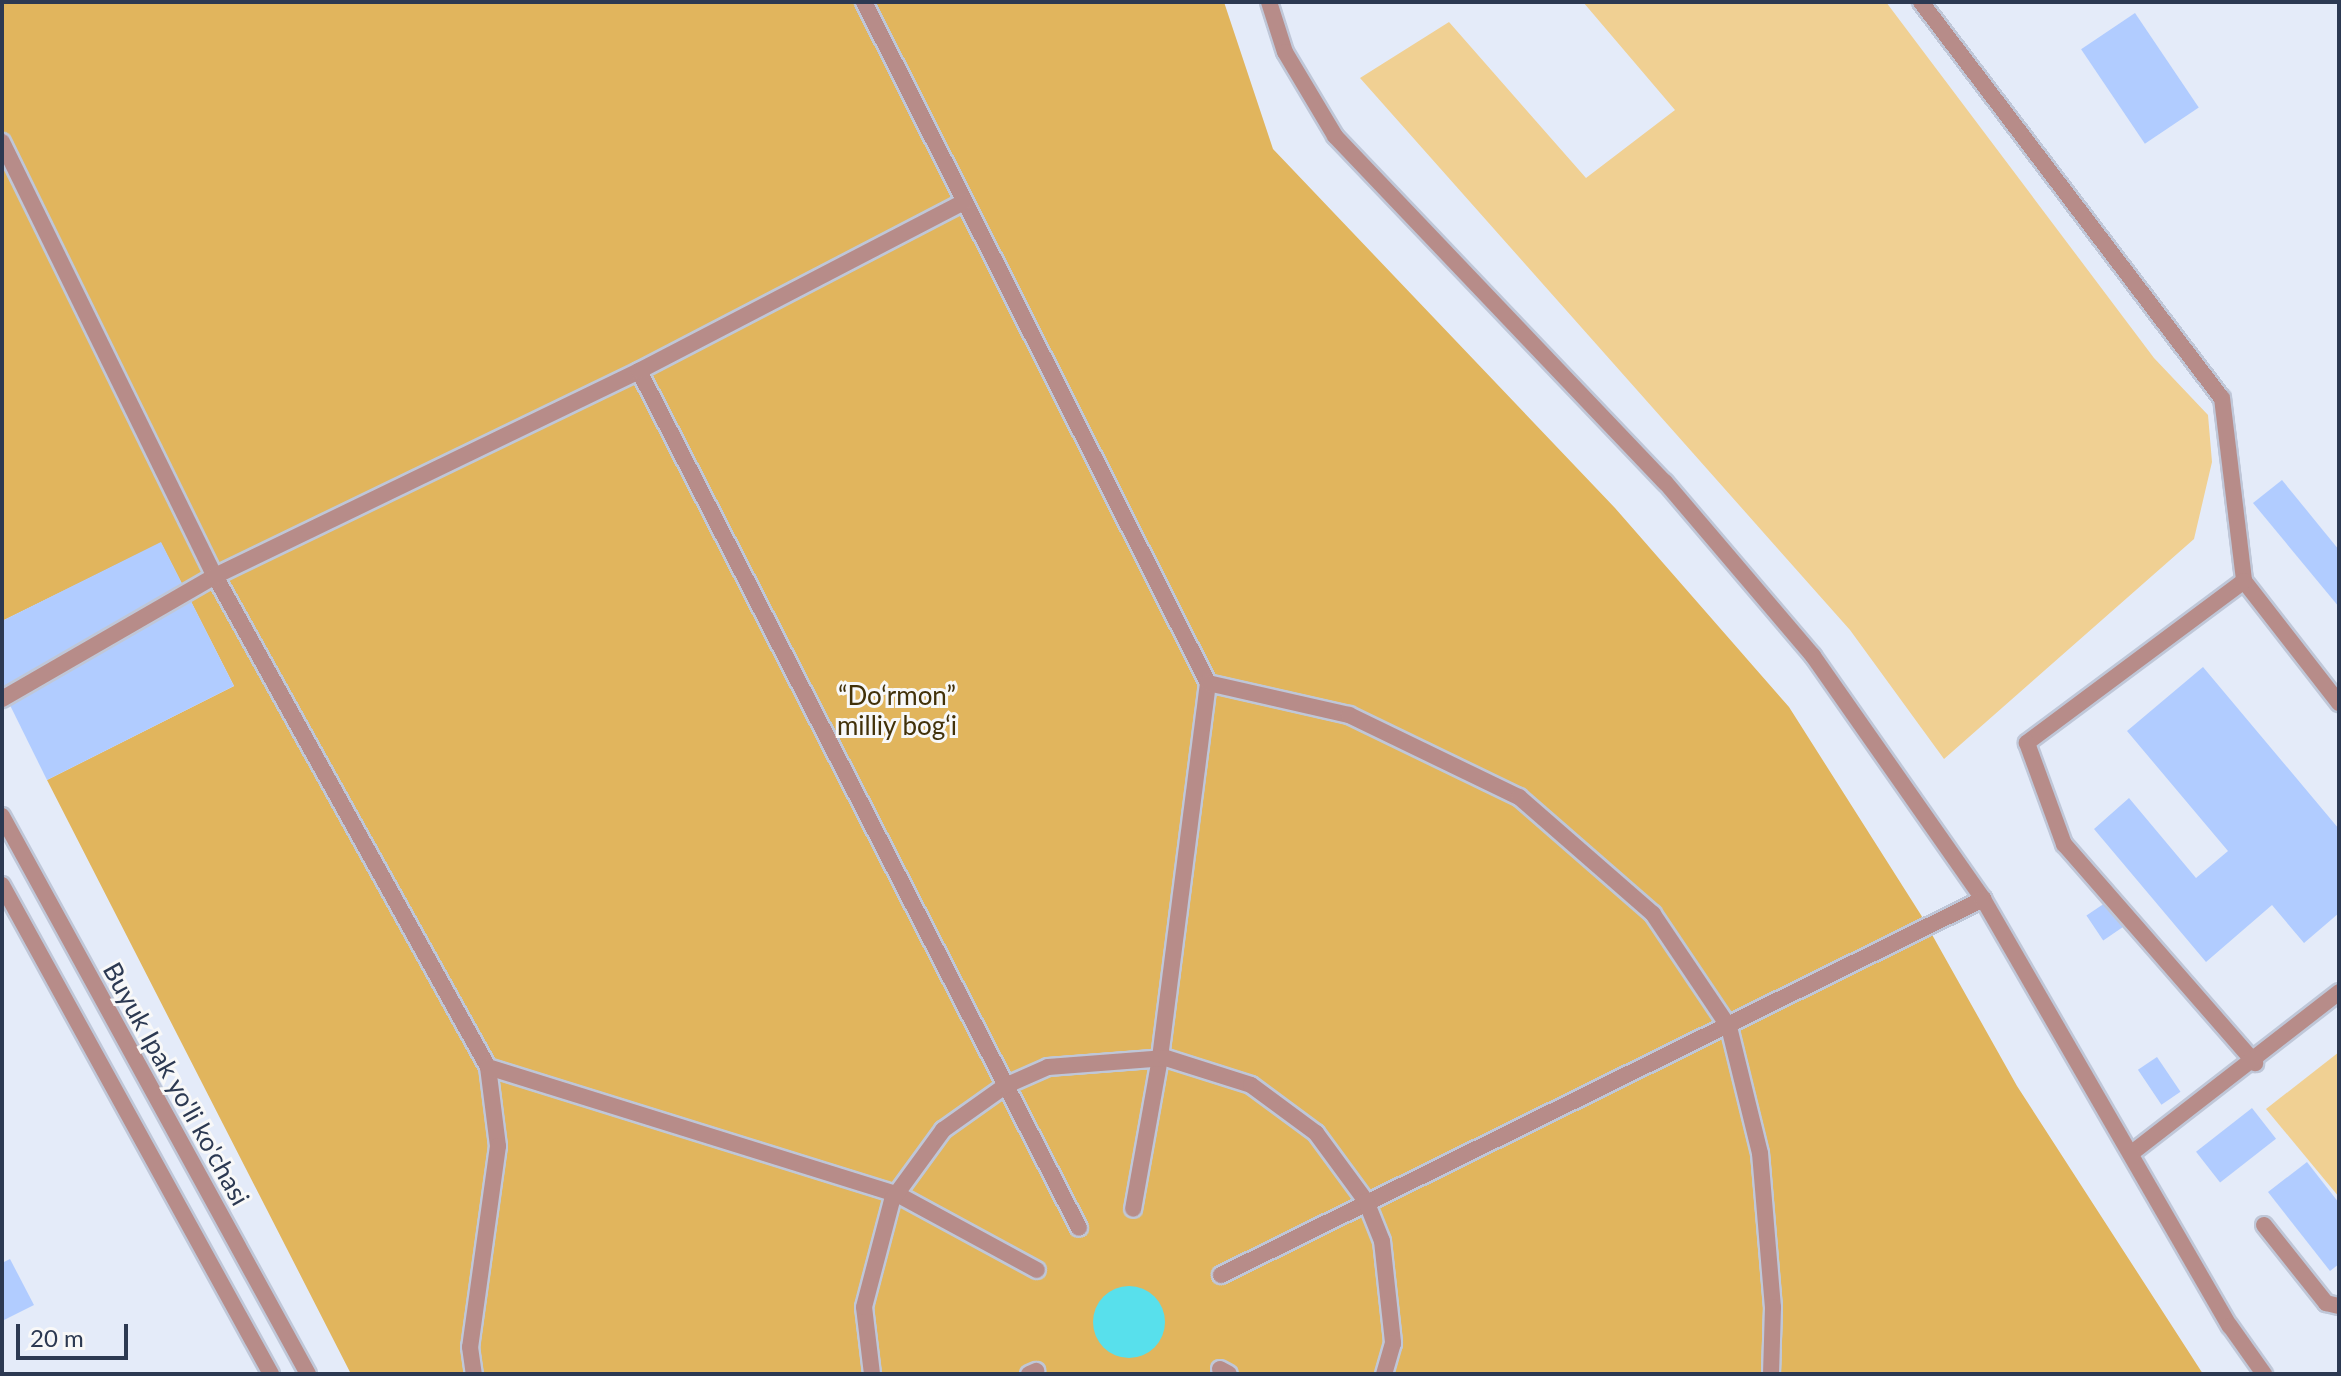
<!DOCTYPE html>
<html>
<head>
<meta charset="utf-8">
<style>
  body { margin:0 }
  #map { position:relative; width:2341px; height:1376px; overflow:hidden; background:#e4ebf9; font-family:Lato,sans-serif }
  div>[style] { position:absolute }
  .green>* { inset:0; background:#f0d093 }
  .forest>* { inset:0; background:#e1b55d }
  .water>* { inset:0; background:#58e0ec }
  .round { border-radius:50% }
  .building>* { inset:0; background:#b1ccff; transform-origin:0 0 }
  .roads { filter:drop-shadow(2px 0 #bfc7d8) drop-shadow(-2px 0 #bfc7d8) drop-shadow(0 2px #bfc7d8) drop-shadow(0 -2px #bfc7d8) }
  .service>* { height:16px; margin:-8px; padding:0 8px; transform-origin:8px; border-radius:8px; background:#b78c89 }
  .pedestrian>* { height:16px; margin:-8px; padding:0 8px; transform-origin:8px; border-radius:8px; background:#b78c89 }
  .minor>* { height:16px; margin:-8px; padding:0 8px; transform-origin:8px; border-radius:8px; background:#b78c89 }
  span { translate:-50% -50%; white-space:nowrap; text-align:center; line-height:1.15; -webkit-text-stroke:6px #f8f8f8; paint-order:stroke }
  .park-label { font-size:26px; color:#423109 }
  .street-label { font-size:26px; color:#2c3952 }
  .frame { position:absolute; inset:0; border:4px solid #2c3952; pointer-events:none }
  .scale { position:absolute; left:16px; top:1324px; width:112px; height:36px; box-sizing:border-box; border:4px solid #2c3952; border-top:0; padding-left:10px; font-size:24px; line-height:28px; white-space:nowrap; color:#2c3952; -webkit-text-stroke:6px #f8f8f8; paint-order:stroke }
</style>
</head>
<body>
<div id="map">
  <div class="green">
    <i style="clip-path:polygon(1583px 2px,1886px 2px,2154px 358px,2208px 415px,2212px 462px,2194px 539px,1944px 759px,1850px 630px,1360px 78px,1449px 22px,1586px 178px,1675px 110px)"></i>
    <i style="clip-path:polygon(2339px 1052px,2339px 1197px,2266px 1109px)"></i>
  </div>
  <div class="forest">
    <i style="clip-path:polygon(2px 2px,1224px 2px,1273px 149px,1615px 508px,1789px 707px,1921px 915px,2017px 1086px,2203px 1374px,351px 1374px,47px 780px,234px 686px,161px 543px,2px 621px)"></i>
  </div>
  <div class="water">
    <i class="round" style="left:1093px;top:1286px;width:72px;height:72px"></i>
  </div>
  <div class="building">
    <i style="left:2135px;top:13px;width:114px;height:65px;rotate:56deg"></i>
    <i style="clip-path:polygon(2282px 480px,2339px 550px,2339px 607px,2253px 503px)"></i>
    <i style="clip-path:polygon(161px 542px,234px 686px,47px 780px,2px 689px,2px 621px)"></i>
    <i style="clip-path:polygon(2203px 667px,2339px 829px,2339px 913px,2304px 943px,2272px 905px,2206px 962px,2094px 829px,2129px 798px,2196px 878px,2228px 851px,2127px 731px)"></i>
    <i style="left:2108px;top:901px;width:30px;height:26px;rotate:56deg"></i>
    <i style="left:2157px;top:1057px;width:42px;height:23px;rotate:56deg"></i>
    <i style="left:2252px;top:1108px;width:39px;height:71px;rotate:52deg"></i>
    <i style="clip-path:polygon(2307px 1162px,2339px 1203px,2339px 1264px,2330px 1271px,2268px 1192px)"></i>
    <i style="clip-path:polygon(10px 1259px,34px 1305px,2px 1321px,2px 1263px)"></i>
  </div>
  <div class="roads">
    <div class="service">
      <i style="left:1921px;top:2px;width:497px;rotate:52.8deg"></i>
      <i style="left:2222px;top:398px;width:184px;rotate:83.1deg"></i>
      <i style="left:2244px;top:581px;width:155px;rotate:52.1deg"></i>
      <i style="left:2244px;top:581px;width:271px;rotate:143.3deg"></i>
      <i style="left:2027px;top:743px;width:108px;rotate:69.9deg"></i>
      <i style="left:2064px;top:844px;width:291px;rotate:48.9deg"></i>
      <i style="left:2133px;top:1152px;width:261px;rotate:-37.8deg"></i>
      <i style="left:2264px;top:1225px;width:100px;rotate:51.5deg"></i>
      <i style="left:2326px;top:1303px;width:13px;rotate:13deg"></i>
    </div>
    <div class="pedestrian">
      <i style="left:864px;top:2px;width:763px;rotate:63.2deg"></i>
      <i style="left:1208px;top:683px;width:378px;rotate:97.3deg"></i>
      <i style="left:1160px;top:1058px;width:153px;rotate:100.1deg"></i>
      <i style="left:2px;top:142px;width:483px;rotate:63.9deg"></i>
      <i style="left:215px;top:576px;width:562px;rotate:60.93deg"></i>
      <i style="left:488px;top:1067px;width:80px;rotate:82.8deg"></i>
      <i style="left:498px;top:1146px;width:203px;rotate:97.9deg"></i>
      <i style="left:470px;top:1347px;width:27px;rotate:82deg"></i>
      <i style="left:639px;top:371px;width:963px;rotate:62.82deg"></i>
      <i style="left:1208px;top:683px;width:145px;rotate:12.8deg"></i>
      <i style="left:1349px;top:715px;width:189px;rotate:25.8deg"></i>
      <i style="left:1519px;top:797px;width:178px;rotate:41.1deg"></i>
      <i style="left:1653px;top:914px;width:136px;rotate:56.1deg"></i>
      <i style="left:1729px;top:1027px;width:130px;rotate:76.2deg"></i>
      <i style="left:1760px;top:1153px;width:155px;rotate:85.2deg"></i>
      <i style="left:1773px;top:1307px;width:67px;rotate:91.7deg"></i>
      <i style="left:2px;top:699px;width:246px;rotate:-30deg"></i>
      <i style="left:215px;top:576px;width:471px;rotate:-25.8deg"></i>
      <i style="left:639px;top:371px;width:366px;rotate:-27.5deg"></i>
      <i style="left:488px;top:1067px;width:428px;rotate:17.3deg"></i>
      <i style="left:897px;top:1194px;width:159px;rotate:28.5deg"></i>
      <i style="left:1221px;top:1275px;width:850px;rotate:-26.26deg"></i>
      <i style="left:1220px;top:1369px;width:10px;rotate:29deg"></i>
      <i style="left:872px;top:1374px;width:67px;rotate:-96.8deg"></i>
      <i style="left:864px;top:1307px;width:111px;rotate:-75.3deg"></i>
      <i style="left:892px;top:1200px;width:87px;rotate:-53.9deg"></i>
      <i style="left:943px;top:1130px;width:76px;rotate:-35.4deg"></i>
      <i style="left:1005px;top:1086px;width:47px;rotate:-23.8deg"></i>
      <i style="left:1048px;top:1067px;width:118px;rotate:-4.4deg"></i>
      <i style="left:1166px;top:1058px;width:89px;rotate:17.6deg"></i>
      <i style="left:1251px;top:1085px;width:81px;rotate:36.4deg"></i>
      <i style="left:1316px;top:1133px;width:84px;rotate:53.7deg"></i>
      <i style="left:1366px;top:1201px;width:43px;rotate:68.2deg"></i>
      <i style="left:1382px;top:1241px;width:103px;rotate:83.8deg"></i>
      <i style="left:1393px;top:1343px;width:32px;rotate:106deg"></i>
      <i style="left:1029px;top:1374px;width:8px;rotate:-23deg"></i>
    </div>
    <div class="minor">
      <i style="left:1269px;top:2px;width:52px;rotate:72.3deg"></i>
      <i style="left:1285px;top:52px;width:98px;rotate:59.2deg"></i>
      <i style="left:1335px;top:136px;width:478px;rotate:46.4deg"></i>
      <i style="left:1665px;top:482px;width:228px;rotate:49.6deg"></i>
      <i style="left:1813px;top:656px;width:297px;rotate:55deg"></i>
      <i style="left:1983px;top:899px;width:493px;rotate:60deg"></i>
      <i style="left:2230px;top:1326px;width:59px;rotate:54.7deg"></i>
      <i style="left:2px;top:816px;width:636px;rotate:61.26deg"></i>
      <i style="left:2px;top:885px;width:558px;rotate:61.18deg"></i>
    </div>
  </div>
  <div class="park-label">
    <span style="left:897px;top:711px">“Do‘rmon”<br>milliy bog‘i</span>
  </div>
  <div class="street-label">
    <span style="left:176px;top:1084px;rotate:61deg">Buyuk Ipak yo'li ko'chasi</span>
  </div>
  <div class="frame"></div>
  <div class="scale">20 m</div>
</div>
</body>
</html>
